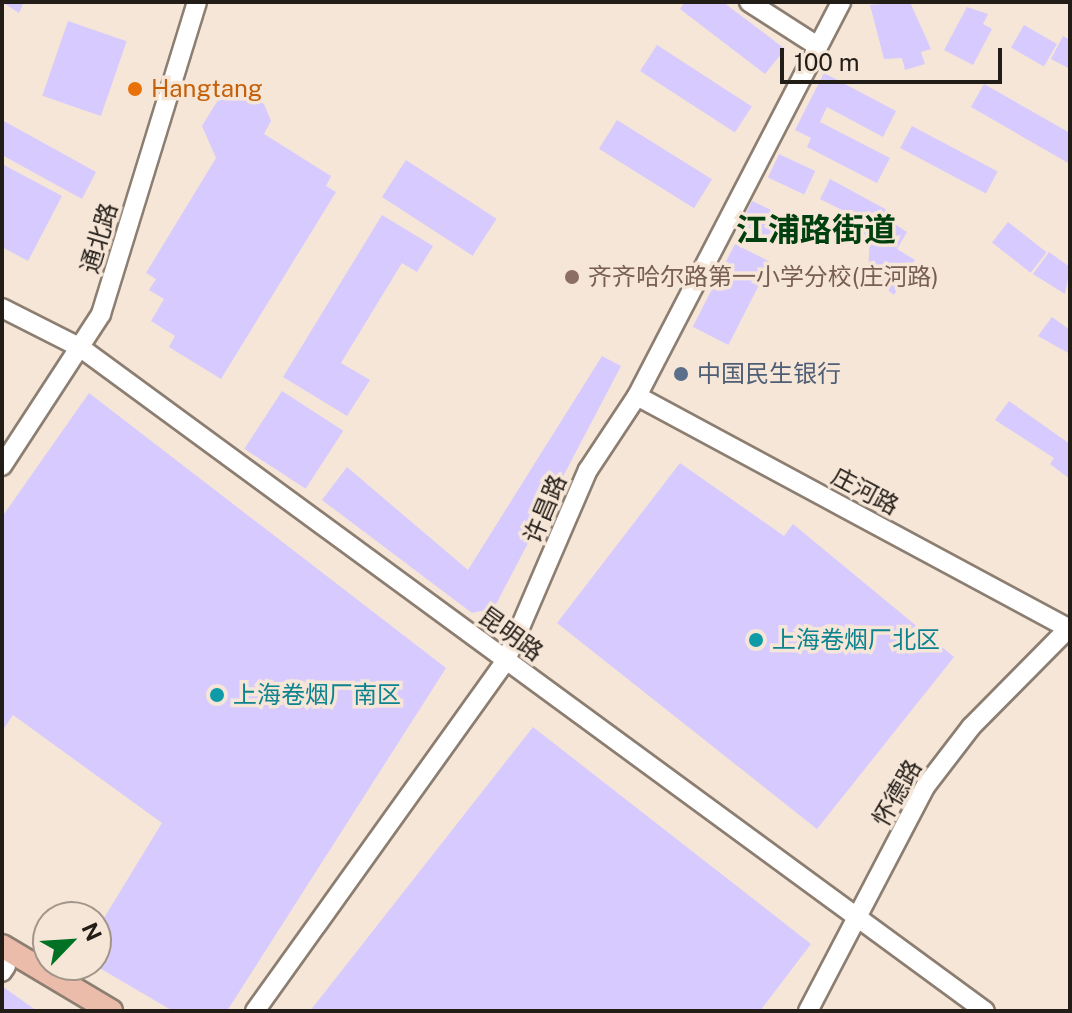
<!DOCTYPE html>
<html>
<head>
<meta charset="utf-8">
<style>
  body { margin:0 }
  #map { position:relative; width:1072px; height:1013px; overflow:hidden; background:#f6e6d7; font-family:"Public Sans","Noto Sans SC",sans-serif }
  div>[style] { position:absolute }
  .building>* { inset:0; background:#d6caff; transform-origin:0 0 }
  .roads { filter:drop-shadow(2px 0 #8c7e71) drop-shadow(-2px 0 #8c7e71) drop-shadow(0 2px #8c7e71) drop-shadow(0 -2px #8c7e71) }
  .minor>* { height:18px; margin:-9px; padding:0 9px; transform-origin:9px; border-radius:9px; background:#fff }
  .major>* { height:22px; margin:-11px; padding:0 11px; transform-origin:11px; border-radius:11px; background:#ebbcaa }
  .dots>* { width:22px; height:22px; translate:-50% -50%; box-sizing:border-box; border:4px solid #f6e6d7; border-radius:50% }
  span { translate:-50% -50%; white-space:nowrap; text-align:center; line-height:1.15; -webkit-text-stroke:7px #f6e6d7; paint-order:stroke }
  .food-label { font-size:24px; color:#c56008 }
  .left { translate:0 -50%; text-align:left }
  .street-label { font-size:24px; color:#231d18 }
  .education-label { font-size:24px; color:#785e54 }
  .service-label { font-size:24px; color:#4e5e75 }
  .culture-label { font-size:24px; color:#0d838f }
  .district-label { font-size:32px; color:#00400e; font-weight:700 }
  .frame { position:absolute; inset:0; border:4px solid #231d18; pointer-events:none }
  .north { position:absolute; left:32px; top:901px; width:80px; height:80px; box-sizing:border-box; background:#f6e6d7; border:2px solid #a2968b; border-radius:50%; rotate:65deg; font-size:22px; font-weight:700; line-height:32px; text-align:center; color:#231d18 }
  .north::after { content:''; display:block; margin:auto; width:28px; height:36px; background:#017123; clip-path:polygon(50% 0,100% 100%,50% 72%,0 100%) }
  .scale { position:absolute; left:780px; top:48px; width:222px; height:36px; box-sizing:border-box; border:4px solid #231d18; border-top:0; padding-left:10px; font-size:24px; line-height:28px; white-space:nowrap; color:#231d18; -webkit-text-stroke:6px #f6e6d7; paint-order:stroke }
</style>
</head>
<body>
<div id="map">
  <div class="building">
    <i style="clip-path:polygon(2px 2px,24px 2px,19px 13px)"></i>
    <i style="clip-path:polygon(685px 2px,723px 2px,785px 49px,765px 74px,680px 9px)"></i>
    <i style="clip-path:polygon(910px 2px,931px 49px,921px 52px,925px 64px,905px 70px,902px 58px,884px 59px,870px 5px)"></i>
    <i style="clip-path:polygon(967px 7px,988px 14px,983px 24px,992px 29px,973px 65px,944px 50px)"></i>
    <i style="left:68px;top:21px;width:62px;height:79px;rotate:19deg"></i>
    <i style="left:1024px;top:25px;width:38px;height:26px;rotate:30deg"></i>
    <i style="clip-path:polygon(1063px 36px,1070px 40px,1070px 69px,1051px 59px)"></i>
    <i style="left:657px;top:45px;width:113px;height:31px;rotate:33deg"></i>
    <i style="clip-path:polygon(824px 73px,896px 111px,883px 137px,827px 107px,820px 122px,890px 158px,877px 183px,807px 147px,811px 138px,795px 130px)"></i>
    <i style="clip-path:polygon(984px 84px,1070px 133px,1070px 164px,971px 107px)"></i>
    <i style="clip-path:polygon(244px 92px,264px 104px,271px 121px,264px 134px,331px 176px,326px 186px,336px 192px,221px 379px,169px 347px,175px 336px,151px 321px,164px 299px,149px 290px,156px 279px,146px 273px,216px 158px,202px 126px,218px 100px)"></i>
    <i style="clip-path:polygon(2px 120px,96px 172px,82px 199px,2px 155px)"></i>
    <i style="left:617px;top:120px;width:112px;height:34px;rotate:32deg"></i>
    <i style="left:912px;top:126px;width:97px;height:25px;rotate:28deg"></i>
    <i style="left:779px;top:154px;width:40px;height:26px;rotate:25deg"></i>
    <i style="left:406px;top:160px;width:108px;height:44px;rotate:33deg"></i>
    <i style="clip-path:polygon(2px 164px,62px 196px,28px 261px,2px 247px)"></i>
    <i style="clip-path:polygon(830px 179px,898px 216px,893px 223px,907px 232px,897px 249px,915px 260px,894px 295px,868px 274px,870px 237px,841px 222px,846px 212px,820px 199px)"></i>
    <i style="left:752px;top:201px;width:40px;height:26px;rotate:25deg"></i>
    <i style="clip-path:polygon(382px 215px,433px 246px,417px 272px,402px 263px,341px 363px,370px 380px,347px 416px,283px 377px)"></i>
    <i style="left:1008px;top:222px;width:49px;height:26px;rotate:38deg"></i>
    <i style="left:735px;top:244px;width:40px;height:93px;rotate:27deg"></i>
    <i style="clip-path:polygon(1049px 252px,1070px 267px,1065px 294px,1033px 274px)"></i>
    <i style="clip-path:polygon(1052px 317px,1070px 330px,1070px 354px,1038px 336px)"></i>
    <i style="clip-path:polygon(602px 356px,621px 366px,494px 608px,472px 613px,322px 500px,347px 467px,468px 570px)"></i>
    <i style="left:282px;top:391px;width:73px;height:69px;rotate:33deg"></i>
    <i style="clip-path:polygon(89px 393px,446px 668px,227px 1011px,173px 1011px,96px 966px,96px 931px,162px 823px,13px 715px,2px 731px,2px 517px)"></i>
    <i style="clip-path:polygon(1009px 401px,1070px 444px,1070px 479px,1050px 464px,1054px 458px,995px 420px)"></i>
    <i style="clip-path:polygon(680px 463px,784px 536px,793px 524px,954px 657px,817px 829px,557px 623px)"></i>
    <i style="clip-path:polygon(533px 727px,811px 944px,760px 1011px,310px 1011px)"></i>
    <i style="clip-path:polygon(2px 986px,37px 1011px,2px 1011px)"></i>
  </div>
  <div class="roads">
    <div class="minor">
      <i style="left:749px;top:2px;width:80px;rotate:32.7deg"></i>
      <i style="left:2px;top:308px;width:89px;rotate:26.9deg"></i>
      <i style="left:81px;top:348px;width:1121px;rotate:36.26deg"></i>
      <i style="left:637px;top:396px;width:492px;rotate:28.3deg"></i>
      <i style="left:2px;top:466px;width:181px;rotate:-56.9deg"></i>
      <i style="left:101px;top:314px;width:326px;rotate:-72.9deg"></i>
      <i style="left:2px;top:972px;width:7px;rotate:-56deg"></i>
      <i style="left:255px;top:1011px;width:432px;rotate:-54.4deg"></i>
      <i style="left:506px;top:660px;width:207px;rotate:-66.7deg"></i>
      <i style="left:588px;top:470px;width:89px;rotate:-56.5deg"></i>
      <i style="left:637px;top:396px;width:444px;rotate:-62.6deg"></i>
      <i style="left:808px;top:1011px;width:253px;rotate:-62.4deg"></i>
      <i style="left:925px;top:787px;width:76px;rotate:-52.5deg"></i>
      <i style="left:971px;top:727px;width:139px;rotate:-45.3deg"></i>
    </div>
    <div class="major">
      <i style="left:2px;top:946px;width:127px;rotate:30.8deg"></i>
    </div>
  </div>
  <div class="dots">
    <i style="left:135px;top:89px;background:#e8710a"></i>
    <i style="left:572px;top:277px;background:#8d6e63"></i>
    <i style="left:681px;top:374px;background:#5c6f8a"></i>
    <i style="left:756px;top:640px;background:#0f9aa8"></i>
    <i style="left:217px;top:695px;background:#0f9aa8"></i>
  </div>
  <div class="food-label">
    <span class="left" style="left:151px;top:89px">Hangtang</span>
  </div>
  <div class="street-label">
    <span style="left:99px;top:238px;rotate:-73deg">通北路</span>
    <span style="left:865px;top:491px;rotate:28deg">庄河路</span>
    <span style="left:545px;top:509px;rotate:-67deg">许昌路</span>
    <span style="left:511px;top:634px;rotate:36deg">昆明路</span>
    <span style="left:897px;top:793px;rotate:-60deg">怀德路</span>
  </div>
  <div class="education-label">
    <span class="left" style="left:588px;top:277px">齐齐哈尔路第一小学分校(庄河路)</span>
  </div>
  <div class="service-label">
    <span class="left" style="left:697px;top:374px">中国民生银行</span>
  </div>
  <div class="culture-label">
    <span class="left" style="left:772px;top:640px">上海卷烟厂北区</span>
    <span class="left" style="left:233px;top:695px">上海卷烟厂南区</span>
  </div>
  <div class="district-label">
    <span style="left:816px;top:230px">江浦路街道</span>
  </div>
  <div class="frame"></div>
  <div class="north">N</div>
  <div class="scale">100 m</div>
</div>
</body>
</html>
